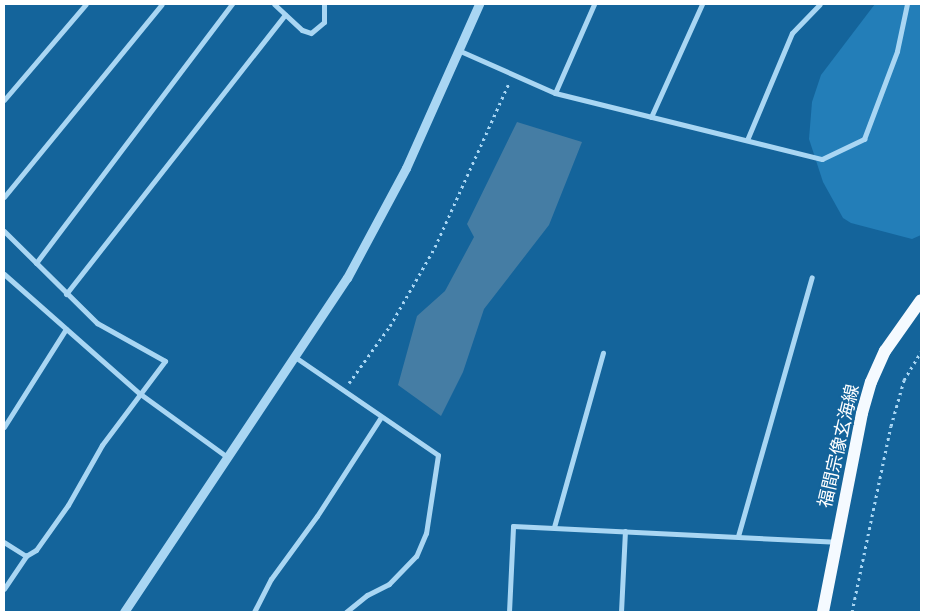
<!DOCTYPE html>
<html>
<head>
<meta charset="utf-8">
<style>
  body { margin:0 }
  #map { position:relative; width:925px; height:616px; overflow:hidden; background:#14649b; font-family:"Roboto Condensed","Noto Sans JP",sans-serif }
  div>[style] { position:absolute }
  .green>* { inset:0; background:#237eb8 }
  .water>* { inset:0; background:#457da4 }
  .path>* { height:3px; margin-top:-1.5px; transform-origin:0; background:repeating-linear-gradient(90deg,#a9d6f3 0 2.5px,transparent 0 6.5px) }
  .pedestrian>* { height:4.5px; margin:-2.25px; padding:0 2.25px; transform-origin:2.25px; border-radius:2.25px; background:#a9d6f3 }
  .minor>* { height:5px; margin:-2.5px; padding:0 2.5px; transform-origin:2.5px; border-radius:2.5px; background:#a9d6f3 }
  .tertiary>* { height:9px; margin:-4.5px; padding:0 4.5px; transform-origin:4.5px; border-radius:4.5px; background:#a9d6f3 }
  .primary>* { height:12px; margin:-6px; padding:0 6px; transform-origin:6px; border-radius:6px; background:#f5faff }
  span { translate:-50% -50%; white-space:nowrap; text-align:center; line-height:1.15; -webkit-text-stroke:4px #14649b; paint-order:stroke }
  .street-label { font-size:18px; color:#fff }
  .frame { position:absolute; inset:0; border:5px solid #fff; pointer-events:none }
</style>
</head>
<body>
<div id="map">
  <div class="green">
    <i style="clip-path:polygon(875px 4px,921px 4px,921px 235px,912px 239px,851px 223px,843px 218px,823px 182px,809px 139px,812px 102px,821px 75px)"></i>
  </div>
  <div class="water">
    <i style="clip-path:polygon(517px 122px,582px 142px,549px 225px,484px 309px,463px 372px,441px 416px,398px 385px,417px 316px,445px 291px,474px 237px,467px 224px)"></i>
  </div>
  <div class="path">
    <i style="left:349px;top:383px;width:70px;rotate:-54.3deg"></i>
    <i style="left:390px;top:326px;width:91px;rotate:-60.3deg"></i>
    <i style="left:435px;top:247px;width:180px;rotate:-65.7deg"></i>
    <i style="left:852px;top:612px;width:190px;rotate:-78.2deg"></i>
    <i style="left:891px;top:426px;width:48px;rotate:-74.2deg"></i>
    <i style="left:904px;top:380px;width:33px;rotate:-59deg"></i>
  </div>
  <div class="pedestrian">
    <i style="left:4px;top:589px;width:40px;rotate:-56deg"></i>
  </div>
  <div class="minor">
    <i style="left:274px;top:4px;width:38px;rotate:43deg"></i>
    <i style="left:302px;top:30px;width:9px;rotate:18deg"></i>
    <i style="left:311px;top:33px;width:17px;rotate:-40deg"></i>
    <i style="left:324px;top:22px;width:18px;rotate:-90deg"></i>
    <i style="left:458px;top:50px;width:106px;rotate:23.9deg"></i>
    <i style="left:555px;top:93px;width:275px;rotate:13.9deg"></i>
    <i style="left:822px;top:159px;width:47px;rotate:-25.5deg"></i>
    <i style="left:864px;top:139px;width:94px;rotate:-69.4deg"></i>
    <i style="left:897px;top:51px;width:48px;rotate:-78deg"></i>
    <i style="left:555px;top:93px;width:97px;rotate:-66.3deg"></i>
    <i style="left:4px;top:100px;width:126px;rotate:-49.5deg"></i>
    <i style="left:651px;top:117px;width:124px;rotate:-65.7deg"></i>
    <i style="left:747px;top:140px;width:116px;rotate:-67.2deg"></i>
    <i style="left:792px;top:33px;width:40px;rotate:-46deg"></i>
    <i style="left:4px;top:197px;width:249px;rotate:-50.7deg"></i>
    <i style="left:4px;top:231px;width:131px;rotate:44.7deg"></i>
    <i style="left:97px;top:323px;width:78px;rotate:29.2deg"></i>
    <i style="left:165px;top:361px;width:105px;rotate:126.9deg"></i>
    <i style="left:102px;top:445px;width:69px;rotate:119.5deg"></i>
    <i style="left:68px;top:505px;width:55px;rotate:125.4deg"></i>
    <i style="left:36px;top:550px;width:12px;rotate:149deg"></i>
    <i style="left:26px;top:556px;width:26px;rotate:-148deg"></i>
    <i style="left:36px;top:263px;width:325px;rotate:-52.9deg"></i>
    <i style="left:4px;top:274px;width:180px;rotate:41.4deg"></i>
    <i style="left:139px;top:393px;width:109px;rotate:36deg"></i>
    <i style="left:66px;top:294px;width:355px;rotate:-51.9deg"></i>
    <i style="left:295px;top:357px;width:173px;rotate:34.4deg"></i>
    <i style="left:438px;top:455px;width:79px;rotate:98.7deg"></i>
    <i style="left:426px;top:533px;width:25px;rotate:113deg"></i>
    <i style="left:416px;top:556px;width:39px;rotate:134deg"></i>
    <i style="left:389px;top:584px;width:25px;rotate:153deg"></i>
    <i style="left:367px;top:595px;width:27px;rotate:141deg"></i>
    <i style="left:4px;top:427px;width:116px;rotate:-57.7deg"></i>
    <i style="left:554px;top:527px;width:181px;rotate:-74.3deg"></i>
    <i style="left:738px;top:536px;width:269px;rotate:-74.1deg"></i>
    <i style="left:254px;top:612px;width:37px;rotate:-63deg"></i>
    <i style="left:271px;top:579px;width:78px;rotate:-53.9deg"></i>
    <i style="left:317px;top:516px;width:118px;rotate:-57.1deg"></i>
    <i style="left:509px;top:612px;width:86px;rotate:-87.3deg"></i>
    <i style="left:513px;top:526px;width:323px;rotate:2.8deg"></i>
    <i style="left:621px;top:612px;width:81px;rotate:-87.2deg"></i>
  </div>
  <div class="tertiary">
    <i style="left:124px;top:612px;width:402px;rotate:-56.3deg"></i>
    <i style="left:347px;top:278px;width:125px;rotate:-61.8deg"></i>
    <i style="left:406px;top:168px;width:180px;rotate:-66deg"></i>
  </div>
  <div class="primary">
    <i style="left:823px;top:612px;width:203px;rotate:-78.9deg"></i>
    <i style="left:862px;top:413px;width:32px;rotate:-74deg"></i>
    <i style="left:871px;top:382px;width:34px;rotate:-66deg"></i>
    <i style="left:885px;top:351px;width:62px;rotate:-54.8deg"></i>
  </div>
  <div class="street-label">
    <span style="left:839px;top:446px;rotate:-77deg">福間宗像玄海線</span>
  </div>
  <div class="frame"></div>
</div>
</body>
</html>
